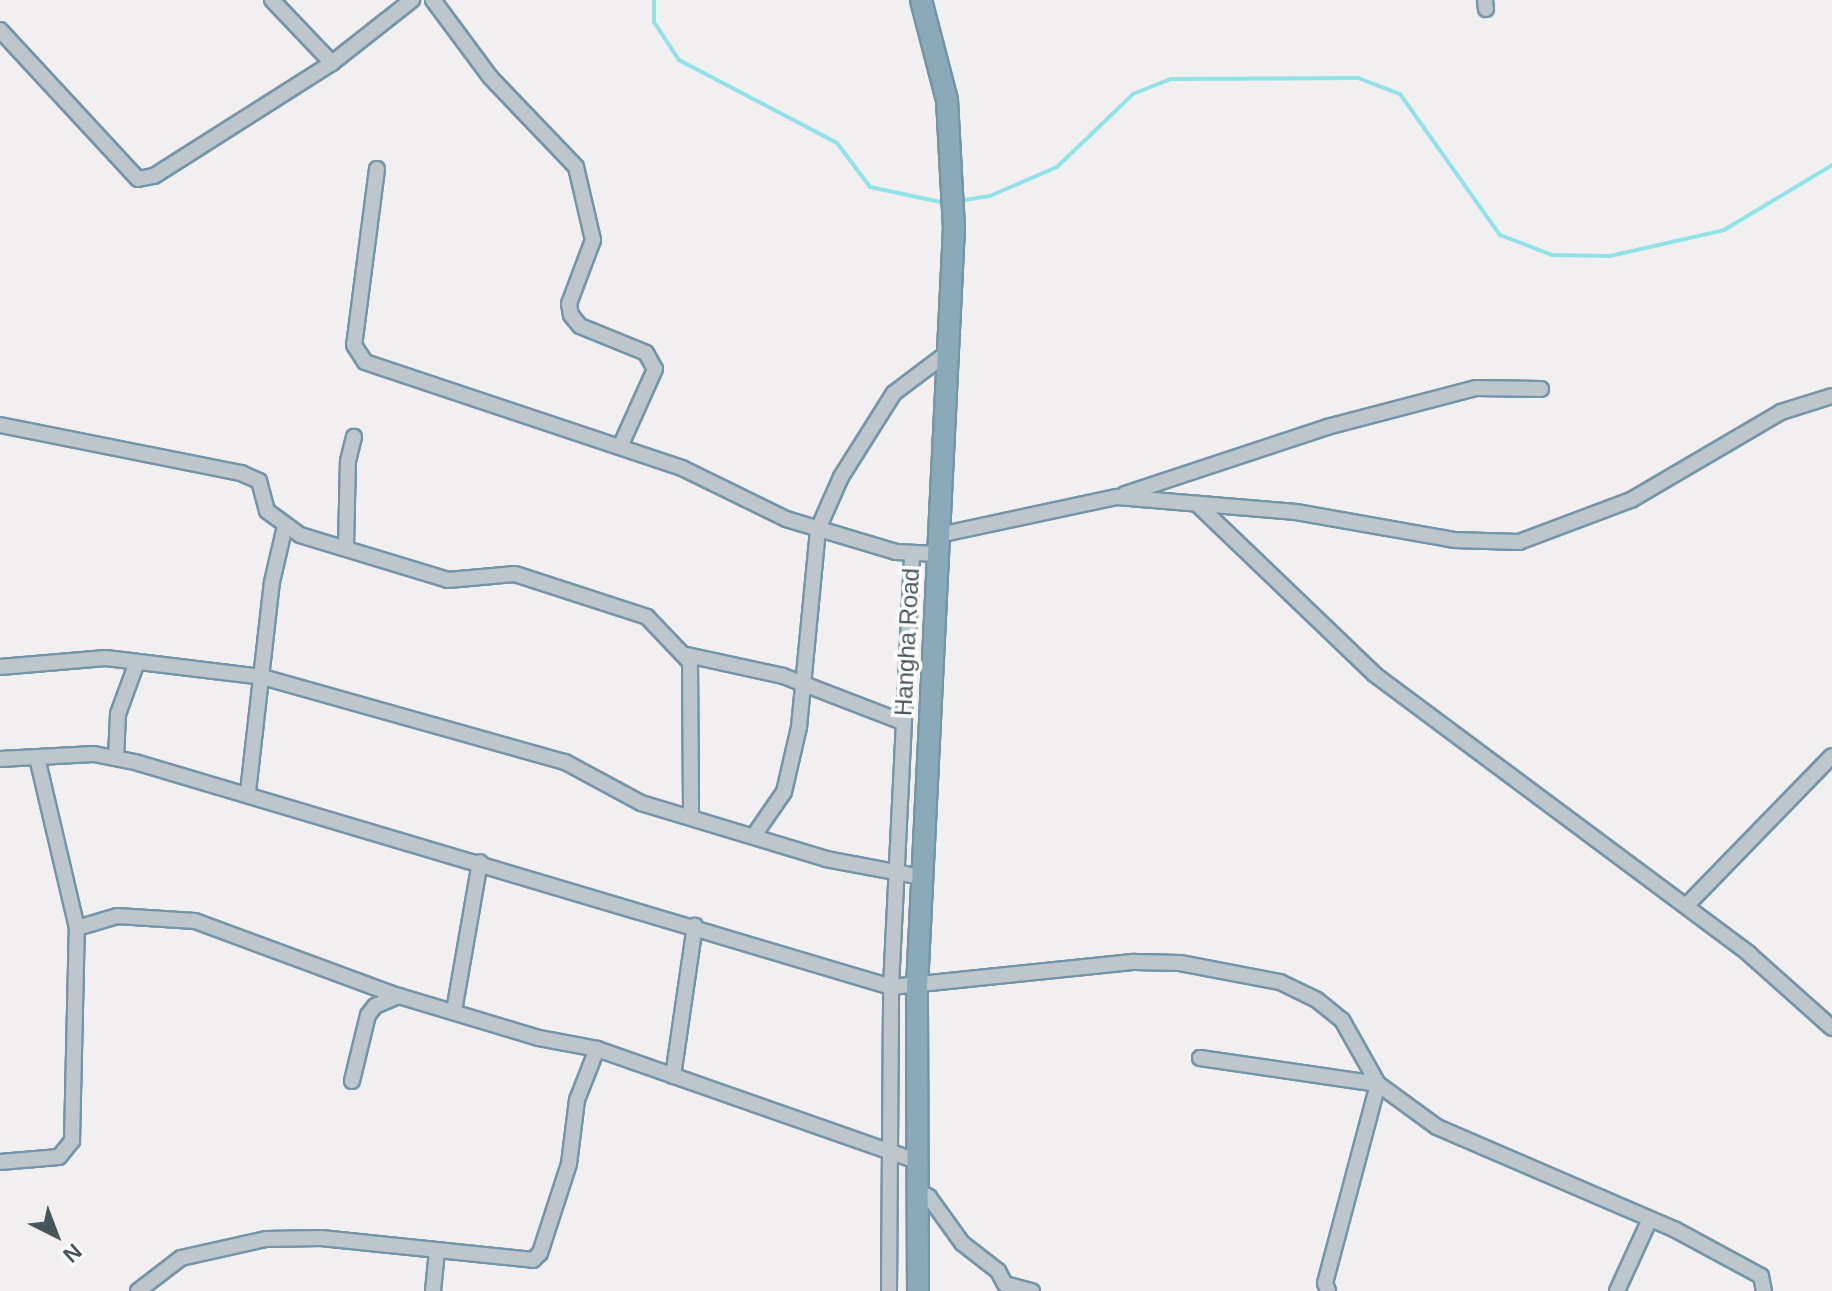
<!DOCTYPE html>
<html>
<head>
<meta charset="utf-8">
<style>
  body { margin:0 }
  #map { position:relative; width:1832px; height:1291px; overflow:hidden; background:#f1eff0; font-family:Helvetica,sans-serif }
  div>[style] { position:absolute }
  .stream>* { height:4px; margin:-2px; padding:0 2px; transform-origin:2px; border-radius:2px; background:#91e3e6 }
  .roads { filter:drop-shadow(2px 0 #7595a6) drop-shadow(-2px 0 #7595a6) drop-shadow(0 2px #7595a6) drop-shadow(0 -2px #7595a6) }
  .minor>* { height:14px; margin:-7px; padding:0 7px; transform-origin:7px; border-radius:7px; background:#bcc6cb }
  .highway>* { height:20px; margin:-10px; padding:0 10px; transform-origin:10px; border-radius:10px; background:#8aaaba }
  span { translate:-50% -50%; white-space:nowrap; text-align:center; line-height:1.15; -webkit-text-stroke:7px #fff; paint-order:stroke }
  .street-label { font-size:24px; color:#48565b }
  .north { position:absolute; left:16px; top:1195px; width:80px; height:80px; -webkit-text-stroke:6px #fff; paint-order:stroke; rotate:138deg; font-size:22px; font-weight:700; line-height:32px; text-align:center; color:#48565b }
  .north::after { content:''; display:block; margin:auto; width:28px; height:36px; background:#48565b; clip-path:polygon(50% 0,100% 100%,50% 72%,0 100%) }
</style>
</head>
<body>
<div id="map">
  <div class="stream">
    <i style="left:654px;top:0;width:22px;rotate:90deg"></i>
    <i style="left:654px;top:22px;width:45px;rotate:56.7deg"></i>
    <i style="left:679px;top:60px;width:178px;rotate:27.7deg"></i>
    <i style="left:837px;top:143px;width:55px;rotate:53.1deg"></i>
    <i style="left:870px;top:187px;width:77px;rotate:12deg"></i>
    <i style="left:958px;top:201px;width:32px;rotate:-9deg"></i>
    <i style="left:990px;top:196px;width:73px;rotate:-23.4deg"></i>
    <i style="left:1057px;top:167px;width:105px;rotate:-43.8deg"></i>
    <i style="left:1133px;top:94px;width:41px;rotate:-21.5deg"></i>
    <i style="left:1171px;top:79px;width:187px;rotate:-0.3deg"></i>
    <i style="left:1358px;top:78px;width:45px;rotate:20.9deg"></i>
    <i style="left:1400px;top:94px;width:173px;rotate:54.7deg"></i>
    <i style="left:1500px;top:235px;width:56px;rotate:21deg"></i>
    <i style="left:1552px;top:255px;width:58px;rotate:1deg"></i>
    <i style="left:1610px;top:256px;width:117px;rotate:-12.8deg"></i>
    <i style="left:1724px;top:230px;width:126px;rotate:-31deg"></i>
  </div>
  <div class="roads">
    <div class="minor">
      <i style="left:272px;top:0;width:87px;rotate:46.4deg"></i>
      <i style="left:433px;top:0;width:97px;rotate:53.4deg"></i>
      <i style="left:491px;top:78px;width:123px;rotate:46.3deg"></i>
      <i style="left:576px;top:167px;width:75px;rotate:76.9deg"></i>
      <i style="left:593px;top:240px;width:68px;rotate:110.6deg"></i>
      <i style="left:569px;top:304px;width:11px;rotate:80deg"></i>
      <i style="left:571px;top:315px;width:14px;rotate:51deg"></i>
      <i style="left:580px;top:326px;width:71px;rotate:22.2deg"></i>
      <i style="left:646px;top:353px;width:18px;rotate:61deg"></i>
      <i style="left:655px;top:369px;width:85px;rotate:114.2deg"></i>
      <i style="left:1485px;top:0;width:9px;rotate:84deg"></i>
      <i style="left:0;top:30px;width:203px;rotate:47.2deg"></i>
      <i style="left:138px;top:179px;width:16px;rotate:-11deg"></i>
      <i style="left:154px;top:176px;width:211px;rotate:-32.4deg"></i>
      <i style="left:332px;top:63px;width:102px;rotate:-38.2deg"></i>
      <i style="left:377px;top:169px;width:177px;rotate:97.4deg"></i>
      <i style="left:354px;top:345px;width:20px;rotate:57deg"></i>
      <i style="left:365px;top:362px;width:334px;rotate:18.5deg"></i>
      <i style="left:682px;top:468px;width:116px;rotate:26.1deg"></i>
      <i style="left:786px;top:519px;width:115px;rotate:16.7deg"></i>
      <i style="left:896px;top:552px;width:42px;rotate:2.7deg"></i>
      <i style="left:0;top:425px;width:246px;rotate:11.3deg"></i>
      <i style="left:241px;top:473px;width:20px;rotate:24deg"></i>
      <i style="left:259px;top:481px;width:31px;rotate:75deg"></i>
      <i style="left:267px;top:511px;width:41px;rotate:36deg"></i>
      <i style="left:300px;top:535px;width:155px;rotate:16.9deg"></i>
      <i style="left:448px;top:580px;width:67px;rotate:-5.1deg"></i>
      <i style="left:515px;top:574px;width:139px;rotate:18deg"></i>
      <i style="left:647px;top:617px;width:62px;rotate:46.3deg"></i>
      <i style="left:690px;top:662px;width:155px;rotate:89.6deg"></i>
      <i style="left:1125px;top:494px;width:213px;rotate:-18.3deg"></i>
      <i style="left:1327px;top:427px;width:154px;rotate:-14.7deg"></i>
      <i style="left:1476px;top:388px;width:65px;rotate:0.9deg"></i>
      <i style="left:1197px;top:504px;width:245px;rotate:43.8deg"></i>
      <i style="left:1374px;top:674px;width:468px;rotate:36.7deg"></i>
      <i style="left:1749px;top:954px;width:111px;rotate:41.7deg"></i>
      <i style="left:939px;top:535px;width:182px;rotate:-12.1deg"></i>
      <i style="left:1117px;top:497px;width:180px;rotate:4.8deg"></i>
      <i style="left:1296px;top:512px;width:160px;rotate:10deg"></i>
      <i style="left:1454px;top:540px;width:65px;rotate:1.8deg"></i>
      <i style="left:1519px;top:542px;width:120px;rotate:-20.6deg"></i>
      <i style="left:1631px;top:500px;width:174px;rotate:-30.4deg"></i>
      <i style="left:1781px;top:412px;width:53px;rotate:-17.4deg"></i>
      <i style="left:346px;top:547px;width:86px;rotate:-88.7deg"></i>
      <i style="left:348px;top:461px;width:25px;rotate:-76deg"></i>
      <i style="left:687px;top:655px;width:98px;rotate:12.3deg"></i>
      <i style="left:783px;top:676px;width:128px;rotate:21.1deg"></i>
      <i style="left:0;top:667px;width:106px;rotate:-4.9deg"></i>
      <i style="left:106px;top:658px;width:157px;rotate:6.9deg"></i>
      <i style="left:262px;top:677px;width:315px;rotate:15.7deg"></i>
      <i style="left:565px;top:762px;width:86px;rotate:28.3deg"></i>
      <i style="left:641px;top:803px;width:193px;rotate:16.8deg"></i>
      <i style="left:826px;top:859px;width:98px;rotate:10.6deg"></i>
      <i style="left:116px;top:758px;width:44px;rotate:-87.4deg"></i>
      <i style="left:118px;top:714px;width:55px;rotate:-69.9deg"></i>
      <i style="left:0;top:759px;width:94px;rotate:-3deg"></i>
      <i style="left:94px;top:754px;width:42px;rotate:11deg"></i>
      <i style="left:135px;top:762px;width:789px;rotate:16.57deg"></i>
      <i style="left:891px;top:987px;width:245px;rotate:-5.9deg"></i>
      <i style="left:1135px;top:962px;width:45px;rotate:1.3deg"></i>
      <i style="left:1180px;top:963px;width:102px;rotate:10.8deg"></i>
      <i style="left:1280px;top:982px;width:41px;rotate:25.9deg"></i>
      <i style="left:1317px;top:1000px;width:32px;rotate:39deg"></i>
      <i style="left:1342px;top:1020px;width:73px;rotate:60.6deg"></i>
      <i style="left:1378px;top:1084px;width:73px;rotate:36.1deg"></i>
      <i style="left:1437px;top:1127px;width:258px;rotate:23.3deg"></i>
      <i style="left:1674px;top:1229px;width:99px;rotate:28.4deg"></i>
      <i style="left:1761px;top:1276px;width:15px;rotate:79deg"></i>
      <i style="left:248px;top:792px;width:211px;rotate:-83.5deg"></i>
      <i style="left:272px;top:582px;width:57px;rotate:-76.9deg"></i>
      <i style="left:755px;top:834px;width:51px;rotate:-55.4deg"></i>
      <i style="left:784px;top:792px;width:67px;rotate:-77deg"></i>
      <i style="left:799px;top:727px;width:199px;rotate:-84.5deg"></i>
      <i style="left:818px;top:529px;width:57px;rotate:-66.1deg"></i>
      <i style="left:841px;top:477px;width:99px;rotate:-57.8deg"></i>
      <i style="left:894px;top:393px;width:70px;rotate:-36.9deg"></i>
      <i style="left:1686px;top:906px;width:209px;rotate:-45.8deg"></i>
      <i style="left:77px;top:928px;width:42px;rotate:-16.7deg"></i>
      <i style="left:117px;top:916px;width:78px;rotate:3.7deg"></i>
      <i style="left:195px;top:921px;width:216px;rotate:20.3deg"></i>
      <i style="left:454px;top:1011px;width:151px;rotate:-80.1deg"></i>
      <i style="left:1200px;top:1058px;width:180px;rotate:8.3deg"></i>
      <i style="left:1378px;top:1084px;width:206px;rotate:104.9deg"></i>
      <i style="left:1325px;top:1283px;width:9px;rotate:69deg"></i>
      <i style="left:673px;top:1076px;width:152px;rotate:-81.7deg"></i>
      <i style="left:352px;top:1081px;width:68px;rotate:-76.4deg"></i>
      <i style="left:368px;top:1015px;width:11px;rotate:-52deg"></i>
      <i style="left:375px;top:1006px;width:26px;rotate:-23deg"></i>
      <i style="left:399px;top:996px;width:146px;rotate:16.7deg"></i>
      <i style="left:539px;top:1038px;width:59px;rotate:10.7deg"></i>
      <i style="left:597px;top:1049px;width:341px;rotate:19.3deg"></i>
      <i style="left:0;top:1162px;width:59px;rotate:-4.8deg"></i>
      <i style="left:59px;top:1157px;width:21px;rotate:-51deg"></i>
      <i style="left:72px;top:1141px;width:213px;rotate:-88.7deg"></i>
      <i style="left:77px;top:928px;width:175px;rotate:-103.2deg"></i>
      <i style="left:919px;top:1191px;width:12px;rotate:31deg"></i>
      <i style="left:929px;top:1197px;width:57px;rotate:54.3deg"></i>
      <i style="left:962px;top:1243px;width:46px;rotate:37.9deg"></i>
      <i style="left:998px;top:1271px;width:15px;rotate:62deg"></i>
      <i style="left:1005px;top:1284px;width:28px;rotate:15deg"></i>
      <i style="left:138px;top:1291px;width:54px;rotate:-37.5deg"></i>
      <i style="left:181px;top:1258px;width:87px;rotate:-12.6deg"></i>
      <i style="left:266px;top:1239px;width:55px;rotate:-1deg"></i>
      <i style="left:321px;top:1238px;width:213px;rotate:5.9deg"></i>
      <i style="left:533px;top:1260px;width:10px;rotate:-45deg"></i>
      <i style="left:540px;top:1253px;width:94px;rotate:-72deg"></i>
      <i style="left:569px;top:1164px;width:64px;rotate:-82.9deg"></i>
      <i style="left:577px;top:1100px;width:55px;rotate:-68.6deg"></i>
      <i style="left:433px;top:1291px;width:40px;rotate:-84.3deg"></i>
      <i style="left:889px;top:1291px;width:304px;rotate:-89.6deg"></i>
      <i style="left:891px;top:987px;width:433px;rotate:-87.2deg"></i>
      <i style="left:1617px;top:1291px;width:79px;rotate:-65.4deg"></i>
    </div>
    <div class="highway">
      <i style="left:918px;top:1291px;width:304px;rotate:-90.2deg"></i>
      <i style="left:917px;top:987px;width:759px;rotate:-87.21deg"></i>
      <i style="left:954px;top:229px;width:129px;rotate:-93.1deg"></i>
      <i style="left:947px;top:100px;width:103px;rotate:-104.6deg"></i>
    </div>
  </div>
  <div class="street-label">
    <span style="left:907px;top:642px;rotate:-87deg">Hangha Road</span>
  </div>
  <div class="north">N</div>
</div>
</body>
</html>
